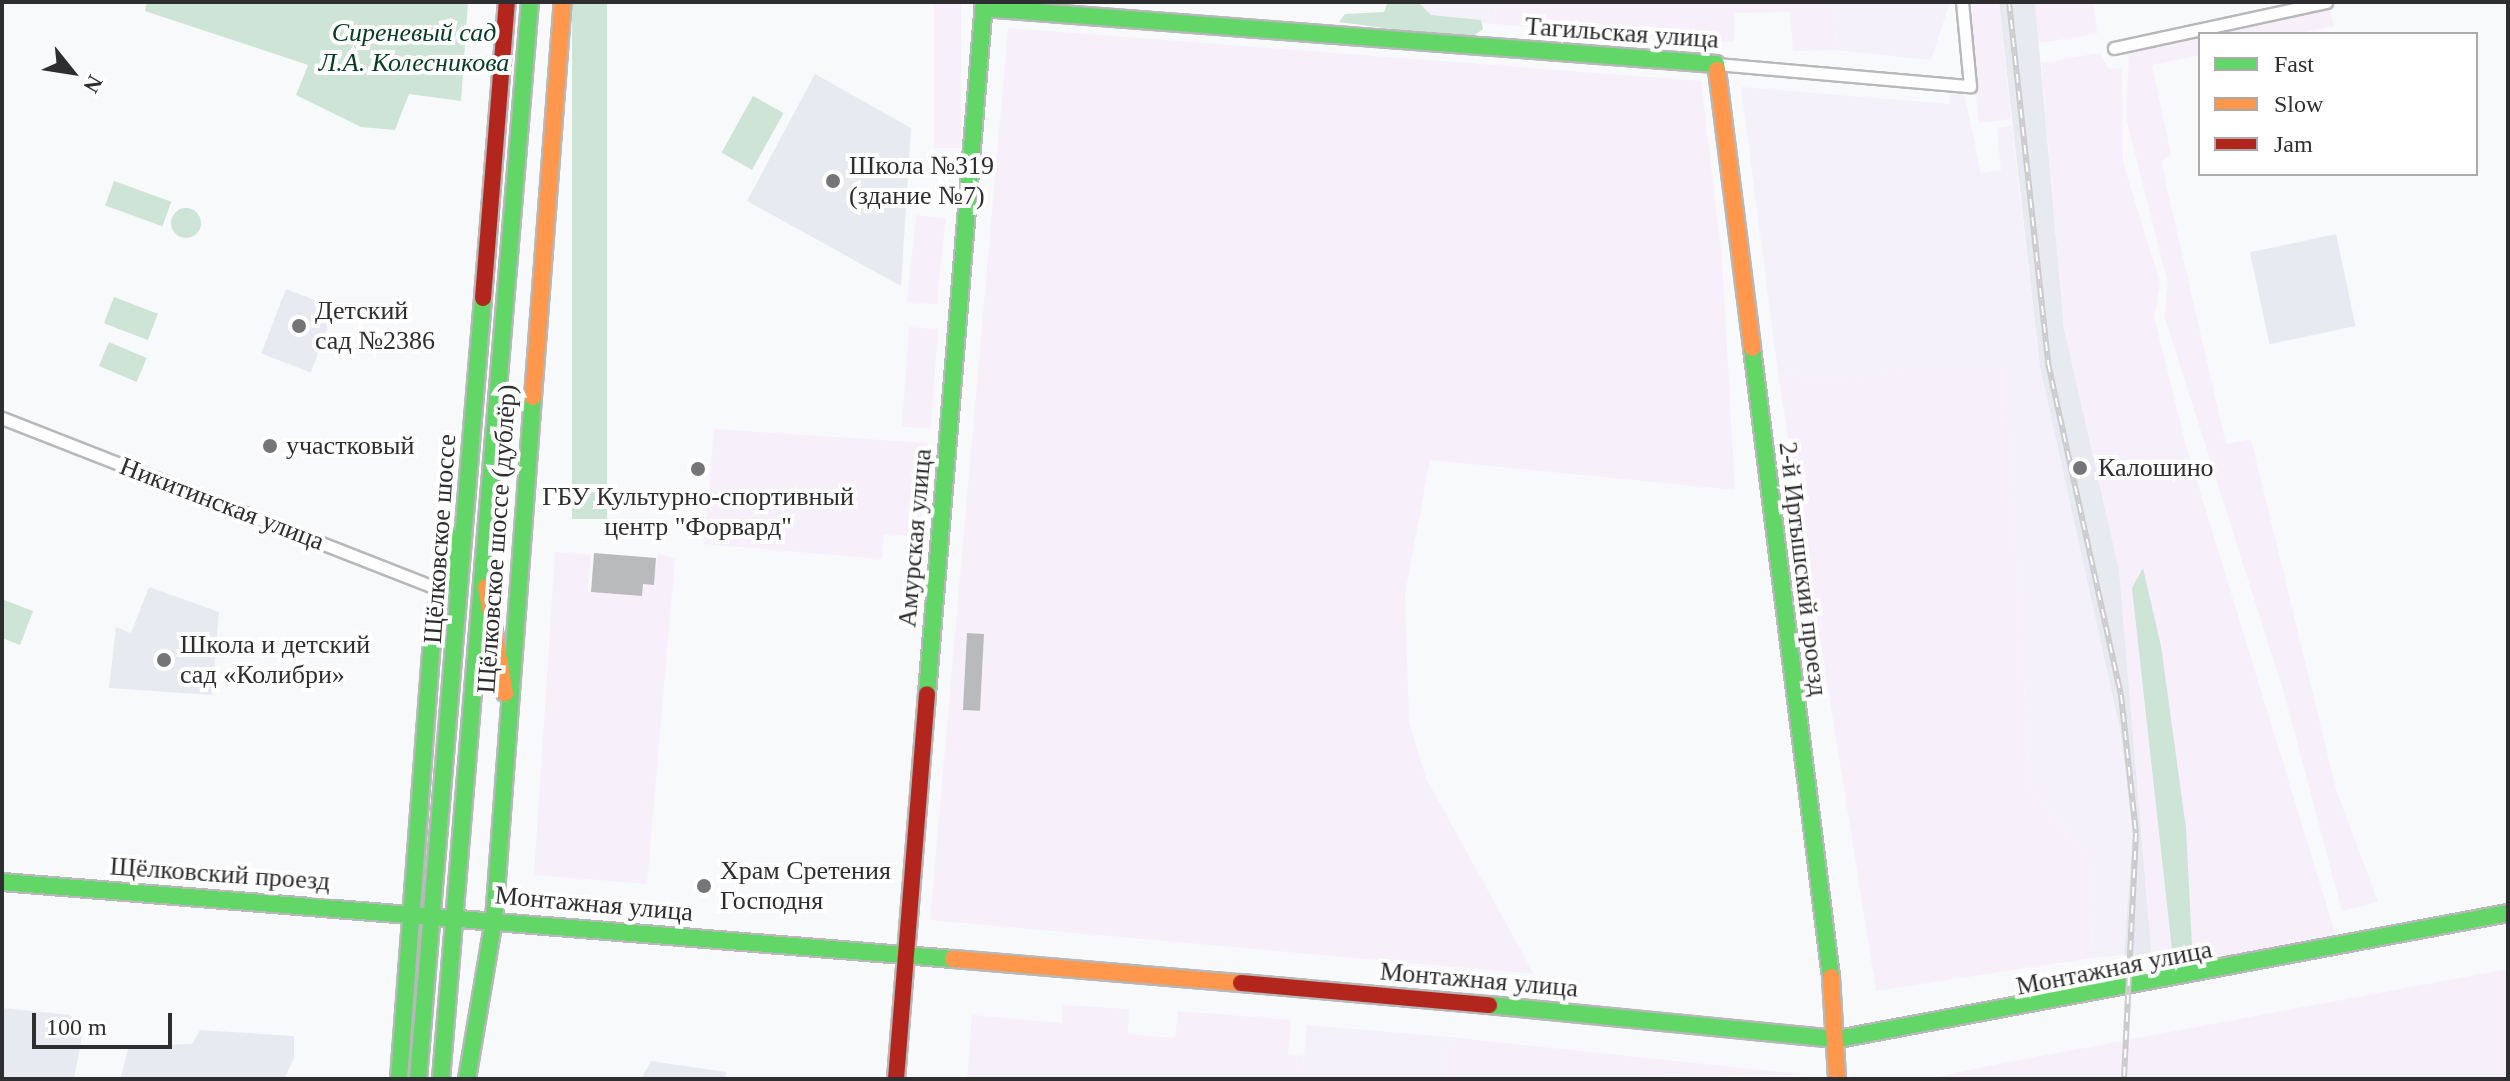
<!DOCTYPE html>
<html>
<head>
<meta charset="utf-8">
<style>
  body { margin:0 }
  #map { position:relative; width:2510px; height:1081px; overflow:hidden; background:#f8f9fa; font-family:"Times New Roman",serif }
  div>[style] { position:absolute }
  .commercial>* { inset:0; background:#f4f1fb }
  .industrial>* { inset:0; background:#f7f0fb; transform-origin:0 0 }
  .built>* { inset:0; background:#e8eaf1; transform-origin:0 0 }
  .green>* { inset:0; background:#cde4d6; transform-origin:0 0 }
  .round { border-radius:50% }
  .building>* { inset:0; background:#b9babb; transform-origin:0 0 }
  .roads { filter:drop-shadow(2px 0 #b7b8b9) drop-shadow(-2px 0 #b7b8b9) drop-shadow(0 2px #b7b8b9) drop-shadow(0 -2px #b7b8b9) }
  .street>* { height:11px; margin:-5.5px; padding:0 5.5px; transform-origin:5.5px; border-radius:5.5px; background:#fefefe }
  .fast>* { height:16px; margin:-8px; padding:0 8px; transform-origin:8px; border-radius:8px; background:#63d668 }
  .slow>* { height:16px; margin:-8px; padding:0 8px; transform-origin:8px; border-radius:8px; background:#ff974d }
  .jam>* { height:16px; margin:-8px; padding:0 8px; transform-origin:8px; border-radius:8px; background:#b3261e }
  .rail>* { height:6px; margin-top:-3px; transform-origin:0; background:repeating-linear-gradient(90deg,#fff 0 9px,#cccccd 0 18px); box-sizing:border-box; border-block:2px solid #cccccd }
  .dots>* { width:22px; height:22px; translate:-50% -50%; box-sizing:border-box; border:4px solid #fff; border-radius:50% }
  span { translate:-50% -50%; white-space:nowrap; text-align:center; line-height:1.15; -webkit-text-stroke:8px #fff; paint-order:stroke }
  .park-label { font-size:26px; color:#043c23; font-style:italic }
  .street-label { font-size:26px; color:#2e2e30 }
  .poi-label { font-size:26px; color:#2e2e30 }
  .left { translate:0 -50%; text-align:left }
  .frame { position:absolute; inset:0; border:4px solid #2e2e30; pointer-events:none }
  .legend { position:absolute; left:2198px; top:32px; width:280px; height:144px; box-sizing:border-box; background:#fff; border:2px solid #ababac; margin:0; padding:10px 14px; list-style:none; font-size:24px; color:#2e2e30 }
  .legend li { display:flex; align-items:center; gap:16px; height:40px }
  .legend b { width:40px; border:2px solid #ababac }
  .north { position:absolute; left:32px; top:32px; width:80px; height:80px; -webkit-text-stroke:6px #fff; paint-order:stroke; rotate:120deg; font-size:22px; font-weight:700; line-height:32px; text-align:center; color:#2e2e30 }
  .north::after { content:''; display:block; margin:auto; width:28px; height:36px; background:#2e2e30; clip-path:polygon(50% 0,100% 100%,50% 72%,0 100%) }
  .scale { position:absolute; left:32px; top:1013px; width:140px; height:36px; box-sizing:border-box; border:4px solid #2e2e30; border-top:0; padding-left:10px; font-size:24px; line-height:28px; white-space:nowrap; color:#2e2e30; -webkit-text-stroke:6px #fff; paint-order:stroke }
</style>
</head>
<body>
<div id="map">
  <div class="commercial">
    <i style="clip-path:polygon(1421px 2px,1496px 2px,1495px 24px,1422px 17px)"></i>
    <i style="clip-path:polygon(1834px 2px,1950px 2px,1931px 60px,1836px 50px)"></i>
    <i style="clip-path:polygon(1741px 87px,1949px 104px,1950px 90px,1964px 93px,1981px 173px,2001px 170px,1997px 128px,2012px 126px,2040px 367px,2120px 729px,2133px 834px,2124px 955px,2092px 958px,2090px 856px,2031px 792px,2004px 367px,1821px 379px,1778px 373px)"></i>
    <i style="clip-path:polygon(1307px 1025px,1449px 1037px,1445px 1079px,1302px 1079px)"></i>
  </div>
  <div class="industrial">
    <i style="left:934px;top:2px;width:27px;height:146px"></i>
    <i style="clip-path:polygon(1496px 2px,1834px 2px,1836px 50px,1793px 51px,1790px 12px,1735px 13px,1734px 42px,1495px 24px)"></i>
    <i style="clip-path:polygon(1974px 2px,1999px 2px,2011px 119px,1979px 123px,1968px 24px)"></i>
    <i style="clip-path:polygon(2035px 2px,2094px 2px,2097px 34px,2039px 43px)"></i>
    <i style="clip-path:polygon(2330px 7px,2334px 26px,2296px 34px,2212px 34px)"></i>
    <i style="clip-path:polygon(1008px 28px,1701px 81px,1722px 258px,1735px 490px,1430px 460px,1405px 594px,1409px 722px,1426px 778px,1534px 974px,930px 920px)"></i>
    <i style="clip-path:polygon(2200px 37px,2200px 55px,2152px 65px,2171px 154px,2161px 162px,2226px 444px,2251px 439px,2336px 789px,2378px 902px,2342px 911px,2284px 693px,2164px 315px,2168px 284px,2126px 118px,2129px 52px)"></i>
    <i style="clip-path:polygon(2100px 53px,2109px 69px,2122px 68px,2123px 162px,2160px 283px,2154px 316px,2185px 442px,2336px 936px,2210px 963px,2152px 960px,2119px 570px,2064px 329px,2041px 63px)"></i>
    <i style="left:916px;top:215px;width:30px;height:87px;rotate:6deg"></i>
    <i style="left:909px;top:327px;width:29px;height:100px;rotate:4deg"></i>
    <i style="clip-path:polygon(2004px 366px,2031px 792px,2090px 856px,2092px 958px,1876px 991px,1778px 373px,1821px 379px)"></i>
    <i style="clip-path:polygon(714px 429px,928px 443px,920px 537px,884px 534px,882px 559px,704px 544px)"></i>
    <i style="clip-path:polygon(555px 552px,591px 555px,588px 592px,641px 596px,643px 584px,654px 584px,658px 553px,675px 559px,647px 884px,534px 875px)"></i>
    <i style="clip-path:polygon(2508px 969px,2508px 1079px,1927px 1079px,1998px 1064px)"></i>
    <i style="clip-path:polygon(1063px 1005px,1129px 1009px,1128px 1034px,1175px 1038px,1178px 1011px,1291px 1020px,1288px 1054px,1304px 1056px,1302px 1079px,967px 1079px,972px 1015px,1062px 1023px)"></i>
    <i style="clip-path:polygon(1449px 1037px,1676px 1061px,1808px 1075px,1445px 1079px)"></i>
  </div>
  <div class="built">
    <i style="clip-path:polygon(1999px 2px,2035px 2px,2064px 329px,2119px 570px,2152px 960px,2124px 955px,2133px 834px,2120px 729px,2040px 367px)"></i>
    <i style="clip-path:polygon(815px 74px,911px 128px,901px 286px,747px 201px)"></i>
    <i style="left:2336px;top:234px;width:94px;height:88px;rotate:78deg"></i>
    <i style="left:286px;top:289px;width:53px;height:69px;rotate:21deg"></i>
    <i style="clip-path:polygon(149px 587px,219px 612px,212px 695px,109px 688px,116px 627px,131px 633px)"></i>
    <i style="clip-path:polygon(2px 1008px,70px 1015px,83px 1031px,74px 1079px,2px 1079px)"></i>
    <i style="clip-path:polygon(200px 1030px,294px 1036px,294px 1058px,284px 1079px,120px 1079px,129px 1046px,192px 1044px)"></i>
    <i style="clip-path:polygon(651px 1061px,726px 1072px,725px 1079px,641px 1079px)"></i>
  </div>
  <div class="green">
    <i style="clip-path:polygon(147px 2px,468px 2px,461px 101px,409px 94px,395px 130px,361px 127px,296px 95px,308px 65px,145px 11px)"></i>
    <i style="left:572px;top:2px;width:35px;height:517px"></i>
    <i style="clip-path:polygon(1388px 2px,1418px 2px,1431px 15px,1481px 20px,1483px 29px,1469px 39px,1339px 22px,1345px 14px,1384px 12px)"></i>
    <i style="left:753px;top:96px;width:35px;height:65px;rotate:29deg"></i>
    <i style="left:114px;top:181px;width:61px;height:26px;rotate:20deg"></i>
    <i class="round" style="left:171px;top:208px;width:30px;height:30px"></i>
    <i style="left:114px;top:297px;width:47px;height:28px;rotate:21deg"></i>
    <i style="left:109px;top:342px;width:41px;height:26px;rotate:23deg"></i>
    <i style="clip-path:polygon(2143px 568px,2161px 646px,2186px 828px,2192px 945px,2172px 950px,2132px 588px)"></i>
    <i style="clip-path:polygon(2px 599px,33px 611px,20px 645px,2px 638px)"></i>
  </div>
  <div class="building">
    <i style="clip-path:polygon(594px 553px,656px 558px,654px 585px,643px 584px,642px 596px,591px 592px)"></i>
    <i style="left:967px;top:633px;width:17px;height:77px;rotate:3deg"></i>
  </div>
  <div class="roads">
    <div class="street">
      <i style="left:2114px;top:48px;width:217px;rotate:-12.2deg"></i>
      <i style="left:1716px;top:64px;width:255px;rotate:5deg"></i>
      <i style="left:1970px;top:86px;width:84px;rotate:-95.4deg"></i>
      <i style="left:2px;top:418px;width:472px;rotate:21.4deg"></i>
    </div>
    <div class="fast">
      <i style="left:983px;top:8px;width:735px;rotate:4.37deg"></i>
      <i style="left:1716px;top:64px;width:6px;rotate:81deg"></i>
      <i style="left:1752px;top:348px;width:634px;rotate:82.84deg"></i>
      <i style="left:927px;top:694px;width:694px;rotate:-85.29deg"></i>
      <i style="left:2px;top:882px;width:954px;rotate:4.63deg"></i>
      <i style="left:1489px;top:1005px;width:351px;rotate:5.6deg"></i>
      <i style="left:1838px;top:1039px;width:682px;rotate:-10.65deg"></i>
      <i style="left:399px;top:1079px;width:463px;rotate:-85.7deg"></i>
      <i style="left:434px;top:617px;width:83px;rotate:-74deg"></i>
      <i style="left:418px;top:1079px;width:784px;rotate:-85.24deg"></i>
      <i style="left:441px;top:1079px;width:1081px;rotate:-85.28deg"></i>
      <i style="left:467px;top:1079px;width:161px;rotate:-80.4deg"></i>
      <i style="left:494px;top:920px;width:524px;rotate:-85.74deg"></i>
    </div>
    <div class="slow">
      <i style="left:1717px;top:70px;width:280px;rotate:82.8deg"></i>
      <i style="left:533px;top:397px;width:396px;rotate:-85.7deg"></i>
      <i style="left:486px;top:587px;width:108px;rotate:79.8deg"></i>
      <i style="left:953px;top:959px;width:289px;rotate:4.8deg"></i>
      <i style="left:1831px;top:977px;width:102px;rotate:86.6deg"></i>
    </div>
    <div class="jam">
      <i style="left:483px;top:298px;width:297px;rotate:-85.4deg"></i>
      <i style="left:1241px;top:983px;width:249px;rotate:5.1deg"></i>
      <i style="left:896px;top:1079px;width:386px;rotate:-85.4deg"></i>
    </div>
  </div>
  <div class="rail">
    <i style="left:2009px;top:2px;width:363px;rotate:83.8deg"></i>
    <i style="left:2048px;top:363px;width:340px;rotate:77.6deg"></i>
    <i style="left:2121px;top:695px;width:139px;rotate:83.8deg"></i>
    <i style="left:2136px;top:833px;width:246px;rotate:92.8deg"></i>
  </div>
  <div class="dots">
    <i style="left:833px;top:181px;background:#757577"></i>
    <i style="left:299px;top:326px;background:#757577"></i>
    <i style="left:270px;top:446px;background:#757577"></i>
    <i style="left:2080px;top:468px;background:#757577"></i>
    <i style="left:698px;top:469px;background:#757577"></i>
    <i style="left:164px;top:660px;background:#757577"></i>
    <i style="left:704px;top:886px;background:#757577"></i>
  </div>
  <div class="park-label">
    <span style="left:414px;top:48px">Сиреневый сад<br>Л.А. Колесникова</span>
  </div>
  <div class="street-label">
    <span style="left:1622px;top:33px;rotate:4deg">Тагильская улица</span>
    <span style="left:222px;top:504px;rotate:21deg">Никитинская улица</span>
    <span style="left:915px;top:538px;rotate:-85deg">Амурская улица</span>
    <span style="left:440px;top:539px;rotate:-86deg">Щёлковское шоссе</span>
    <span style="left:497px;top:539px;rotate:-86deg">Щёлковское шоссе (дублёр)</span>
    <span style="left:1803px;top:569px;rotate:83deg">2-й Иртышский проезд</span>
    <span style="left:220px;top:874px;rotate:4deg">Щёлковский проезд</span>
    <span style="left:594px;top:904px;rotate:5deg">Монтажная улица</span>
    <span style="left:2114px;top:968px;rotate:-11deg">Монтажная улица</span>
    <span style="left:1479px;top:980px;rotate:5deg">Монтажная улица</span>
  </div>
  <div class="poi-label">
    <span class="left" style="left:849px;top:181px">Школа №319<br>(здание №7)</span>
    <span class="left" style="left:315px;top:326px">Детский<br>сад №2386</span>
    <span class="left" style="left:286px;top:446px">участковый</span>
    <span class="left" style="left:2098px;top:468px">Калошино</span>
    <span style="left:698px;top:512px">ГБУ Культурно-спортивный<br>центр "Форвард"</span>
    <span class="left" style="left:180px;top:660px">Школа и детский<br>сад «Колибри»</span>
    <span class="left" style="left:720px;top:886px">Храм Сретения<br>Господня</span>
  </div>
  <div class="frame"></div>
  <ul class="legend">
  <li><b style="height:10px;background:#63d668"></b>Fast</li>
  <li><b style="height:10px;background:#ff974d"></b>Slow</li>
  <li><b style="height:10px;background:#b3261e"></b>Jam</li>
  </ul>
  <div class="north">N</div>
  <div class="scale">100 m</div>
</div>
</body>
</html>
